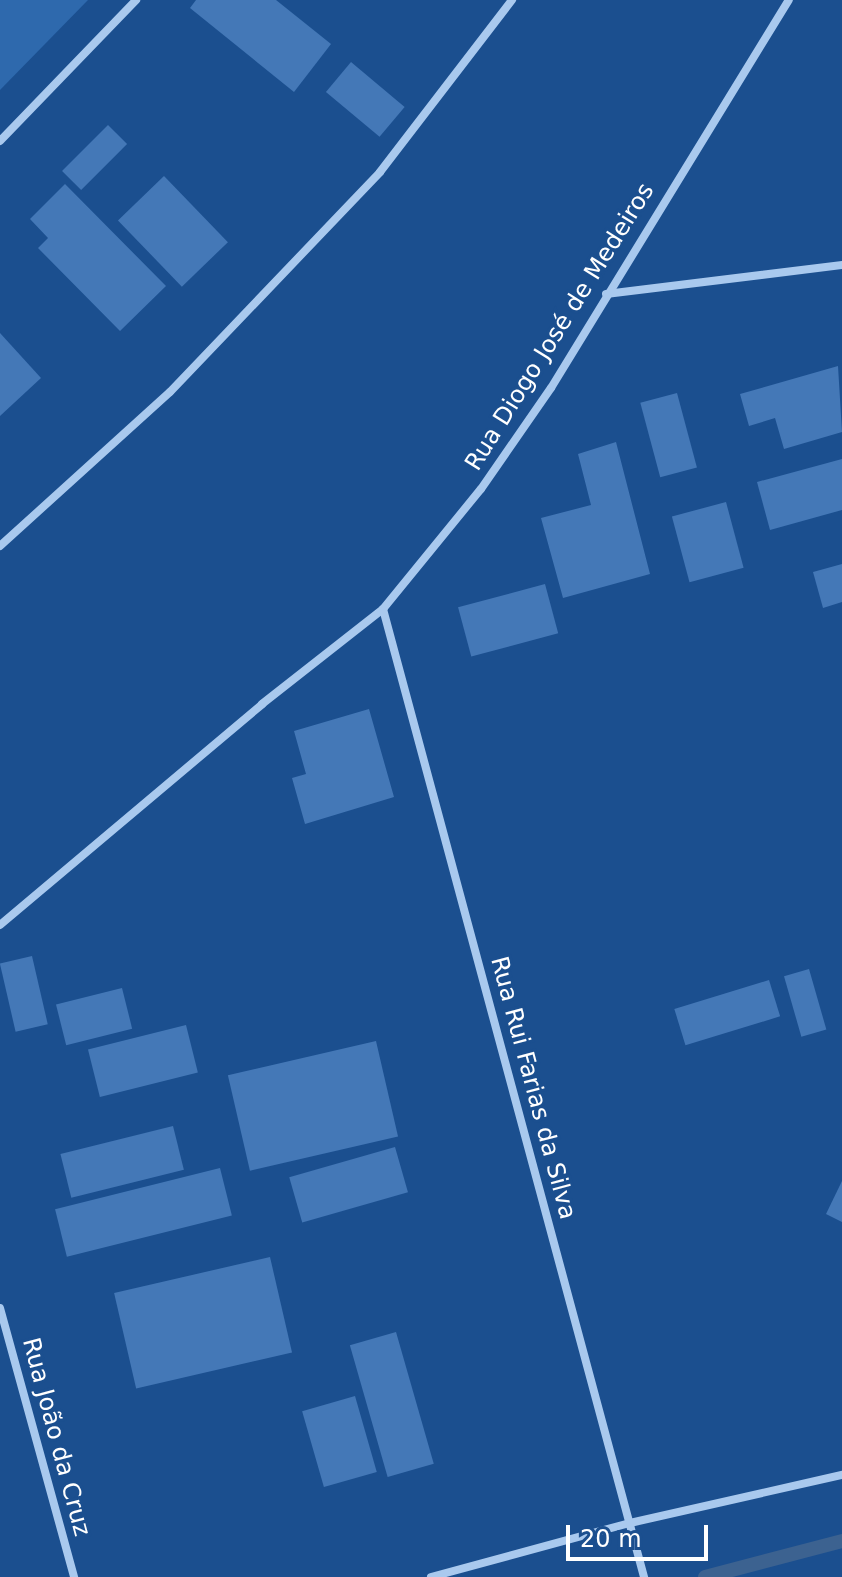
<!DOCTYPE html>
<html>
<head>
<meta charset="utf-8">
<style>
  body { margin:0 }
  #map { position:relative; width:842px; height:1577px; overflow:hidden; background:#1b4f8f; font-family:"DejaVu Sans",sans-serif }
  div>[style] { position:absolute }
  .green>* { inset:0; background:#2e69ad }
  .stream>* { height:14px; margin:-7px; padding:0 7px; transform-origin:7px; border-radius:7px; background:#3c6290 }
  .building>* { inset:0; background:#4478b7; transform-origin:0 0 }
  .minor>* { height:8px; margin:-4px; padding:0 4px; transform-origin:4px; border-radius:4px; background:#a9c9ee }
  span { translate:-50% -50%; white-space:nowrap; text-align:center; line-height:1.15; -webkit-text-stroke:6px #1b4f8f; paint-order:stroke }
  .street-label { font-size:24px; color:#fff }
  .scale { position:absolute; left:566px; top:1525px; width:142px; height:36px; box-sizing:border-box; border:4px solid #fff; border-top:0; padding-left:10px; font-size:24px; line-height:28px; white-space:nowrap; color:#fff; -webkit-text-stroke:6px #1b4f8f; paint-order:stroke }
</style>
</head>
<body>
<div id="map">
  <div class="green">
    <i style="clip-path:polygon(0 0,88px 0,0 90px)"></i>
  </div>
  <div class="stream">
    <i style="left:705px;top:1577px;width:142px;rotate:-14.7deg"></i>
  </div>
  <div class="building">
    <i style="clip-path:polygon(196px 0,276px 0,331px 44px,294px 92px,190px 8px)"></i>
    <i style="left:351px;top:62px;width:70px;height:39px;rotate:40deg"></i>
    <i style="left:108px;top:125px;width:27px;height:65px;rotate:45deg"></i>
    <i style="left:164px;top:176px;width:92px;height:64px;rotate:46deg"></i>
    <i style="clip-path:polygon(65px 184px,166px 286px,120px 331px,38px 248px,48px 238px,30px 219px)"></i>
    <i style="clip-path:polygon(0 333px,41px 378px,0 416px)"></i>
    <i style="clip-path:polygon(838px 366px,842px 432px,784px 449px,775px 418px,749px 426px,740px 394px)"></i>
    <i style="left:677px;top:393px;width:77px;height:38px;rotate:75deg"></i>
    <i style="clip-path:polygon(616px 442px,650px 574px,563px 598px,541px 518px,591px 505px,578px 454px)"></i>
    <i style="clip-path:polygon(842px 459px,842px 510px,770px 530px,757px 482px)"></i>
    <i style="left:726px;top:502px;width:68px;height:56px;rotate:75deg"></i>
    <i style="clip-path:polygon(842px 564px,842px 602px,823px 608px,813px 572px)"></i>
    <i style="left:545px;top:584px;width:51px;height:90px;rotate:75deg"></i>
    <i style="clip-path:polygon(369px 709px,394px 797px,305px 824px,292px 778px,306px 774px,294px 731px)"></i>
    <i style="left:32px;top:956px;width:70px;height:33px;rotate:77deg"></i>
    <i style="left:809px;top:969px;width:63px;height:26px;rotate:74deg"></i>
    <i style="left:769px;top:980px;width:38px;height:99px;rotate:73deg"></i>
    <i style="left:122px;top:988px;width:42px;height:68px;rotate:76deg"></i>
    <i style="left:186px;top:1025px;width:49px;height:101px;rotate:76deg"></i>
    <i style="left:376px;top:1041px;width:98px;height:152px;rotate:77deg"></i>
    <i style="left:173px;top:1126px;width:45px;height:116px;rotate:76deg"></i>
    <i style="left:395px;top:1147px;width:47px;height:110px;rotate:74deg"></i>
    <i style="left:220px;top:1168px;width:49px;height:170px;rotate:76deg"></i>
    <i style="clip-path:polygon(842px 1181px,842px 1222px,826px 1214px)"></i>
    <i style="left:270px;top:1257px;width:98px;height:160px;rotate:77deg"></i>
    <i style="left:396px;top:1332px;width:137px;height:48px;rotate:74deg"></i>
    <i style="left:355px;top:1396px;width:79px;height:55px;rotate:74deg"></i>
  </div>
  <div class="minor">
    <i style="left:0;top:141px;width:196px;rotate:-46deg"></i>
    <i style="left:606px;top:294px;width:238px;rotate:-7deg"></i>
    <i style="left:0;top:546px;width:229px;rotate:-42.2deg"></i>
    <i style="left:170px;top:392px;width:304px;rotate:-46.3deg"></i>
    <i style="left:380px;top:172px;width:217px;rotate:-52.5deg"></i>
    <i style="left:383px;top:609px;width:1003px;rotate:74.91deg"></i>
    <i style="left:0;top:925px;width:343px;rotate:-40.1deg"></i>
    <i style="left:262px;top:704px;width:154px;rotate:-38.1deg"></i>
    <i style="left:383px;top:609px;width:155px;rotate:-50.8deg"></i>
    <i style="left:481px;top:489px;width:123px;rotate:-55.3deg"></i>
    <i style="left:551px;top:388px;width:455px;rotate:-58.5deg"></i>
    <i style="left:0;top:1308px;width:279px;rotate:74.6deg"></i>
    <i style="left:431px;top:1577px;width:206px;rotate:-15.2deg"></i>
    <i style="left:630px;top:1523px;width:217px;rotate:-12.8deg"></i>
  </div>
  <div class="street-label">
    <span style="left:560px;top:327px;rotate:-58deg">Rua Diogo José de Medeiros</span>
    <span style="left:533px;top:1088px;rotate:75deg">Rua Rui Farias da Silva</span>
    <span style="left:56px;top:1437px;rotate:75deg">Rua João da Cruz</span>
  </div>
  <div class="scale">20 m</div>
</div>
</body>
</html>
